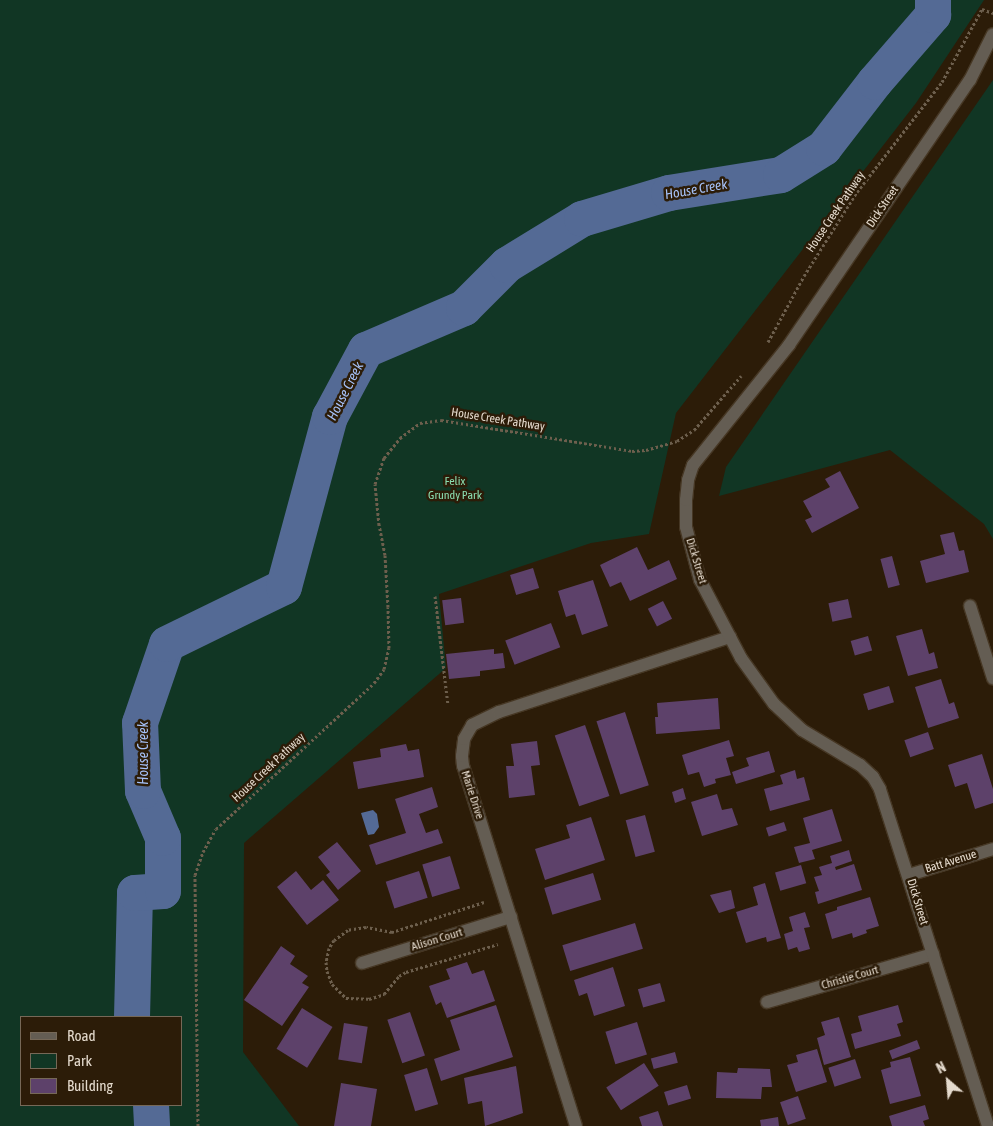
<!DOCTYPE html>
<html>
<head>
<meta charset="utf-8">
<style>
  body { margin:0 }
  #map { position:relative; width:993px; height:1126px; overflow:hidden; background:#2c1c08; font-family:"Asap Condensed",sans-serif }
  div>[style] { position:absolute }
  .green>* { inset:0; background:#113624 }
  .water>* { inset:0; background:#546a95 }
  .river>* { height:36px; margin:-18px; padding:0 18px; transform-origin:18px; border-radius:18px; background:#546a95 }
  .building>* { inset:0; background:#5d416a; transform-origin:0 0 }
  .path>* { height:3px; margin-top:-1.5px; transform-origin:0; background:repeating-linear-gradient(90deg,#6d5f4d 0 2.5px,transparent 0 5px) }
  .roads { filter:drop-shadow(1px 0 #463724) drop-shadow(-1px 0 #463724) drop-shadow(0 1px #463724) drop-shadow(0 -1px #463724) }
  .street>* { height:12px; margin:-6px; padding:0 6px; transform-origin:6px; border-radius:6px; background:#645d53 }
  span { translate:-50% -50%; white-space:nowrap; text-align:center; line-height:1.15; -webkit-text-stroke:5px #2c1c08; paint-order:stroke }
  .street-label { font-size:12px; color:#e4dacd }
  .park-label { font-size:12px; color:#8bdeb1 }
  .water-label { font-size:14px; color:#a6c2f9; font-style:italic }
  .legend { position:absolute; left:20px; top:1016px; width:162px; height:90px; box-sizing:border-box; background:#2c1c08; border:1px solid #766857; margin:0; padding:6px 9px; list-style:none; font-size:15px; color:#e4dacd }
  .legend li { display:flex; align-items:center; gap:10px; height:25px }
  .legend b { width:25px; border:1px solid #766857 }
  .north { position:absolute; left:923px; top:1056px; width:50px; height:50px; -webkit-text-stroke:4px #2c1c08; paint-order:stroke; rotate:333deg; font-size:14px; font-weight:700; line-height:20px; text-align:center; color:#e4dacd }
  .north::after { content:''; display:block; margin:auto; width:18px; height:22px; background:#e4dacd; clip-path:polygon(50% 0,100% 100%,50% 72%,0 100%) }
</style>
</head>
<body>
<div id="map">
  <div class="green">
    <i style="clip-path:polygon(evenodd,0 0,984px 0,916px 103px,676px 413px,649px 534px,591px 543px,439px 594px,446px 668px,244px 843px,243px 1052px,299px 1126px,0 1126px,0 0,21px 1017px,181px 1017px,181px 1105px,21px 1105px,21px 1017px)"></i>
    <i style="clip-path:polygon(993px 80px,993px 539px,984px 524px,890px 450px,719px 496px,726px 467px)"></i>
  </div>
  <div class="water">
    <i style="clip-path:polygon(373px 810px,377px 814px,379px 827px,374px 834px,368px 835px,361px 813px)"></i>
  </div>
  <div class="river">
    <i style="left:132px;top:1017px;width:124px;rotate:-88.6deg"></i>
    <i style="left:135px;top:893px;width:28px;rotate:-4deg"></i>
    <i style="left:163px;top:891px;width:53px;rotate:-90deg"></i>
    <i style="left:163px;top:838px;width:51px;rotate:-113.1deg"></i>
    <i style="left:143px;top:791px;width:68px;rotate:-92.5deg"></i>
    <i style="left:140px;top:723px;width:83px;rotate:-71.1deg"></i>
    <i style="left:167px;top:644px;width:130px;rotate:-26deg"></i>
    <i style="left:284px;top:587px;width:176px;rotate:-74.9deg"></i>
    <i style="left:330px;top:417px;width:76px;rotate:-61.8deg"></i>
    <i style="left:366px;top:350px;width:107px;rotate:-23.2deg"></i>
    <i style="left:464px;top:308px;width:61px;rotate:-45deg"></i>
    <i style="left:507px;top:265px;width:88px;rotate:-31.5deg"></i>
    <i style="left:582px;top:219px;width:91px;rotate:-16.6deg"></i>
    <i style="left:669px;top:193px;width:113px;rotate:-9.1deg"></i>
    <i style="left:781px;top:175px;width:51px;rotate:-32.1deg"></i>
    <i style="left:824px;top:148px;width:83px;rotate:-52.3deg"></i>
    <i style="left:875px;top:82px;width:89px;rotate:-49.1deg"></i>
    <i style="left:933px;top:15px;width:15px;rotate:-90deg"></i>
    <i style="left:151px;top:1105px;width:21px;rotate:87deg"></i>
  </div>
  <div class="building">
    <i style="clip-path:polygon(840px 471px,859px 508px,812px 533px,805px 520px,812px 517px,803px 501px,830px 487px,825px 479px)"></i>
    <i style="clip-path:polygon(954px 532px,959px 551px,964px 550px,969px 572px,926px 583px,920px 561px,945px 554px,940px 535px)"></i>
    <i style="clip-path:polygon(637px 547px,648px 570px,669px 560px,677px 579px,630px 601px,621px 582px,610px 587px,600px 565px)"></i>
    <i style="left:892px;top:556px;width:30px;height:12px;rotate:75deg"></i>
    <i style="left:533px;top:568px;width:21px;height:24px;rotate:73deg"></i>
    <i style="clip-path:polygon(593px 580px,608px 626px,582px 635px,575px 614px,566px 617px,558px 591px)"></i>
    <i style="left:461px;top:598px;width:25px;height:19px;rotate:83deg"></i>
    <i style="left:848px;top:599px;width:19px;height:20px;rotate:78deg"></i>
    <i style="left:663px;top:601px;width:20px;height:17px;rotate:63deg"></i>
    <i style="left:551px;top:623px;width:26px;height:49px;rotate:69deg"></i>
    <i style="clip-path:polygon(922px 629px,929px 654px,934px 652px,938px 668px,908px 676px,896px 636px)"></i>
    <i style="left:868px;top:636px;width:15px;height:18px;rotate:74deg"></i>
    <i style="clip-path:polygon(494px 649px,494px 654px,503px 653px,505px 668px,480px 671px,480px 676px,449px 679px,446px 654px)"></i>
    <i style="clip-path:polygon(941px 679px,949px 704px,954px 702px,959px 718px,928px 728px,915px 687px)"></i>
    <i style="left:889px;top:686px;width:17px;height:27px;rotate:73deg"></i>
    <i style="clip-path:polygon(718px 698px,720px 729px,656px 734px,655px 717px,658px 717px,657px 703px)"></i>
    <i style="left:625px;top:712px;width:77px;height:30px;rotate:72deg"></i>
    <i style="left:585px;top:725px;width:75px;height:32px;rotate:71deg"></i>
    <i style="left:928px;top:732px;width:18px;height:25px;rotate:71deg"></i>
    <i style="clip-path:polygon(729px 740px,734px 756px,726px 758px,731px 775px,715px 779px,716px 783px,704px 787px,699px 772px,688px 775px,682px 755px)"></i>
    <i style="clip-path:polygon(537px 741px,540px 765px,531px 766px,535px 795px,509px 798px,506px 766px,514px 766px,511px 744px)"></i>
    <i style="clip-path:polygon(406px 744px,408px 751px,419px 749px,424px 777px,358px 789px,353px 762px,381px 757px,380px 749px)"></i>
    <i style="clip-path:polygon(769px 751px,775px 772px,736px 784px,732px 772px,749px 766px,746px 758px)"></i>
    <i style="clip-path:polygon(982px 754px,993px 789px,993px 803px,975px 809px,967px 783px,955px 787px,948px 765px)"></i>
    <i style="clip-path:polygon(795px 770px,797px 779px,804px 777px,810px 800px,770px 811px,764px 789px,783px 784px,780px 775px)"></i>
    <i style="clip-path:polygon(432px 787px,438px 807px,419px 814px,426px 833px,438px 829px,443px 843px,376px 865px,369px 845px,406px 833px,395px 799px)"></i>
    <i style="clip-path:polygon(683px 788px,686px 799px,675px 803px,672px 792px)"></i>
    <i style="clip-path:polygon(717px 794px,722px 810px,732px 808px,738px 825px,702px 836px,691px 802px)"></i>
    <i style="clip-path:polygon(832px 809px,842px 841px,812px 850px,815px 859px,799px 863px,794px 847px,810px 843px,803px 818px)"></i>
    <i style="left:645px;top:815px;width:38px;height:20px;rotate:75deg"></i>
    <i style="clip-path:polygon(591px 817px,605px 860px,545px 880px,535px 849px,570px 838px,566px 825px)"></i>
    <i style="left:784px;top:822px;width:9px;height:19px;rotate:72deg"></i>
    <i style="clip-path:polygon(337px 842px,361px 871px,338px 890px,326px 875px,330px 872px,318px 857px)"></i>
    <i style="clip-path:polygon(849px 850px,852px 861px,835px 867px,836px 870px,854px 864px,862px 890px,818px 904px,815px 892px,819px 891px,814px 877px,822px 875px,819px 867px,832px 863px,830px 856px)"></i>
    <i style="left:450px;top:856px;width:34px;height:29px;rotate:73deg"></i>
    <i style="left:801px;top:865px;width:19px;height:27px;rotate:74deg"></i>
    <i style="clip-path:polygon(296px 871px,311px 890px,323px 880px,339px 900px,307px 925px,277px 887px)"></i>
    <i style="left:419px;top:871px;width:28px;height:35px;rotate:72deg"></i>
    <i style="left:593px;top:873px;width:28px;height:51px;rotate:73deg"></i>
    <i style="clip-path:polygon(765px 883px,781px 938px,767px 942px,766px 937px,746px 943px,736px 912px,758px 905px,753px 887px)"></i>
    <i style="clip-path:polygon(731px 890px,735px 908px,719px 913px,710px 895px)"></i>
    <i style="clip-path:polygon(870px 897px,879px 926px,866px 930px,867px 933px,853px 938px,852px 933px,832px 939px,825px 914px,837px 910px,837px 907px)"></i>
    <i style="clip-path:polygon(805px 912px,810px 927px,804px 928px,810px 949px,799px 952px,797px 947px,788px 950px,784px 934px,793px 931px,789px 917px)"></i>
    <i style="left:635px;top:923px;width:27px;height:76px;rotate:73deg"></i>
    <i style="clip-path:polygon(281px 946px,295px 956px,290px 964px,308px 976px,302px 983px,309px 987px,282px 1026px,244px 1000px)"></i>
    <i style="clip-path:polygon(467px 962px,472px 974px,484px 970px,495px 1001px,447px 1018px,441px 1002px,436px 1005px,429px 986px,450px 979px,446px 969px)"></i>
    <i style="clip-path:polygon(613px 967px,625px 1006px,594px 1016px,587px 993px,579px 996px,574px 980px)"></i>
    <i style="left:660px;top:983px;width:19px;height:23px;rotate:74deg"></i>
    <i style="clip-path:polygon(496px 1005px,513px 1057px,441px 1081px,434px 1059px,460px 1050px,450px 1020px)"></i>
    <i style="clip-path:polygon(898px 1005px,903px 1022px,897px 1024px,901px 1036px,855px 1049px,851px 1034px,862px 1031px,858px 1016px)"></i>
    <i style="left:302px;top:1008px;width:36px;height:48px;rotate:32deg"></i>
    <i style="left:410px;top:1012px;width:46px;height:24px;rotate:71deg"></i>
    <i style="clip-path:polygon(839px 1017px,851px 1057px,824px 1065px,817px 1038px,825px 1035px,821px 1022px)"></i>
    <i style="left:637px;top:1022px;width:34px;height:33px;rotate:73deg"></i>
    <i style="left:344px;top:1023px;width:24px;height:37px;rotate:9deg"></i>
    <i style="left:917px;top:1040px;width:9px;height:30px;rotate:69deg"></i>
    <i style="clip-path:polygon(817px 1049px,827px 1082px,796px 1092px,787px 1065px,798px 1062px,796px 1055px)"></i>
    <i style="left:675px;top:1052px;width:11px;height:25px;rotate:75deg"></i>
    <i style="clip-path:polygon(910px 1057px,921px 1096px,890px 1104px,881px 1070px,891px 1067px,890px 1062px)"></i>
    <i style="left:855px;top:1059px;width:20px;height:28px;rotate:72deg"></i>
    <i style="left:644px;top:1063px;width:27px;height:45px;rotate:57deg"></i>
    <i style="clip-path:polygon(516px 1066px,523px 1113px,485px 1126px,482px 1101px,468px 1104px,464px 1078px)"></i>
    <i style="left:427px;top:1068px;width:38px;height:24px;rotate:73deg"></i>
    <i style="clip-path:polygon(738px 1068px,770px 1069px,772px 1087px,762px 1087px,761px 1099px,716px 1098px,717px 1072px,737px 1073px)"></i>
    <i style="clip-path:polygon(341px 1083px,377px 1089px,371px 1126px,334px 1126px)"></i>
    <i style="left:687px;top:1085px;width:14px;height:24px;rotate:73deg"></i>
    <i style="left:798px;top:1096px;width:24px;height:19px;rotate:71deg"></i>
    <i style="clip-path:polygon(925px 1105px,929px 1119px,923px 1121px,925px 1126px,892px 1126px,889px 1116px)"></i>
    <i style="clip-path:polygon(658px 1111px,663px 1126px,642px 1126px,639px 1117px)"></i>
    <i style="clip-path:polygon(778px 1117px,779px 1126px,761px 1126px,760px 1120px)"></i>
  </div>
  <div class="path">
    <i style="left:768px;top:342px;width:75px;rotate:-61.4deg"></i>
    <i style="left:804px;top:276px;width:99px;rotate:-57.8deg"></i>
    <i style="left:857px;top:192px;width:139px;rotate:-52.3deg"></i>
    <i style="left:942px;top:82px;width:83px;rotate:-61.3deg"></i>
    <i style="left:982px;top:9px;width:12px;rotate:20deg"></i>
    <i style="left:435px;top:596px;width:110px;rotate:83.2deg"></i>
    <i style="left:484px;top:902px;width:97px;rotate:161.9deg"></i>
    <i style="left:392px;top:932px;width:26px;rotate:-169deg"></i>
    <i style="left:366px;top:927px;width:18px;rotate:171deg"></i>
    <i style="left:348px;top:930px;width:17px;rotate:144deg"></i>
    <i style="left:334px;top:940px;width:9px;rotate:122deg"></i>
    <i style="left:329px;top:948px;width:14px;rotate:102deg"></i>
    <i style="left:326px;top:962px;width:9px;rotate:84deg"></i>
    <i style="left:327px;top:971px;width:14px;rotate:69deg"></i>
    <i style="left:332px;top:984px;width:20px;rotate:45deg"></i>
    <i style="left:346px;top:998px;width:23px;rotate:2deg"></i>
    <i style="left:369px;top:999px;width:16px;rotate:-18deg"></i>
    <i style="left:384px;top:994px;width:23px;rotate:-50deg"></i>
    <i style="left:399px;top:976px;width:8px;rotate:-30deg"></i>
    <i style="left:406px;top:972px;width:96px;rotate:-16.9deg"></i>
    <i style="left:198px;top:1126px;width:251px;rotate:-90.7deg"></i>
    <i style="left:195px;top:875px;width:24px;rotate:-71deg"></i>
    <i style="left:203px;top:852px;width:26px;rotate:-61deg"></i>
    <i style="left:216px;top:829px;width:215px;rotate:-42.7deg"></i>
    <i style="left:374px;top:683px;width:17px;rotate:-54deg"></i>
    <i style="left:384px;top:669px;width:22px;rotate:-77deg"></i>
    <i style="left:389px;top:648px;width:41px;rotate:-91.4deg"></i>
    <i style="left:388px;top:607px;width:52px;rotate:-93.3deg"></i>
    <i style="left:385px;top:555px;width:31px;rotate:-101deg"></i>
    <i style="left:379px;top:525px;width:41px;rotate:-95.6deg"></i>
    <i style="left:375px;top:484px;width:28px;rotate:-71deg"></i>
    <i style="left:384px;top:458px;width:26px;rotate:-51deg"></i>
    <i style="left:400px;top:438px;width:25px;rotate:-37deg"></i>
    <i style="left:420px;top:423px;width:21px;rotate:-8deg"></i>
    <i style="left:441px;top:420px;width:193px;rotate:9.2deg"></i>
    <i style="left:632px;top:451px;width:14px;rotate:-4deg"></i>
    <i style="left:646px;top:450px;width:32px;rotate:-16deg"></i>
    <i style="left:677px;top:441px;width:20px;rotate:-33deg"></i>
    <i style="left:694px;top:430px;width:72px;rotate:-49deg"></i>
  </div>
  <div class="roads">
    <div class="street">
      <i style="left:970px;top:606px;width:76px;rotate:72.3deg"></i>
      <i style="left:909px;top:875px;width:88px;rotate:-17.2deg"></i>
      <i style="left:362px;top:963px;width:156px;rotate:-17.2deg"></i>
      <i style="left:767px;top:1002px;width:173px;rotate:-16.1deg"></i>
      <i style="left:576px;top:1126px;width:377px;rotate:-107.4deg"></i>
      <i style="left:463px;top:766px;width:10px;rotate:-96deg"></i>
      <i style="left:462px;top:756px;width:17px;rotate:-83deg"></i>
      <i style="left:464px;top:739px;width:16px;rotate:-60deg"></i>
      <i style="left:472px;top:725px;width:30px;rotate:-26deg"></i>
      <i style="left:499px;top:712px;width:243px;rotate:-18deg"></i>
      <i style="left:988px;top:1126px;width:354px;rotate:-107.8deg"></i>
      <i style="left:880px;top:789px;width:14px;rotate:-120deg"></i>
      <i style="left:873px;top:777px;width:18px;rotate:-137deg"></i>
      <i style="left:860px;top:765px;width:68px;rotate:-148.9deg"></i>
      <i style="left:802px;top:730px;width:38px;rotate:-137deg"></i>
      <i style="left:774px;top:704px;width:57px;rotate:-125.7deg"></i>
      <i style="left:741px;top:658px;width:88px;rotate:-117.7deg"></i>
      <i style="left:700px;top:580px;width:55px;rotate:-104.8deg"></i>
      <i style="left:686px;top:527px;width:27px;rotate:-90deg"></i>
      <i style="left:686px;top:500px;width:20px;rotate:-84deg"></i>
      <i style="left:688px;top:480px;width:16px;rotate:-72deg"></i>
      <i style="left:693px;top:465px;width:154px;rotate:-51.3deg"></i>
      <i style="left:789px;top:345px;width:321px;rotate:-55.7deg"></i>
      <i style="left:970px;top:80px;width:51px;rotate:-63.4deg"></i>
    </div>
  </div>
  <div class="street-label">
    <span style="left:883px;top:207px;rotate:-56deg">Dick Street</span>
    <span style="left:836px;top:212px;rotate:-56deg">House Creek Pathway</span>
    <span style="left:498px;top:420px;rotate:9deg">House Creek Pathway</span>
    <span style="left:696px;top:561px;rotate:73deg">Dick Street</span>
    <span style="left:269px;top:768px;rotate:-43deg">House Creek Pathway</span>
    <span style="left:472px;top:795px;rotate:72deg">Marie Drive</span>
    <span style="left:951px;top:862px;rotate:-17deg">Batt Avenue</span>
    <span style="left:917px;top:902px;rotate:73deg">Dick Street</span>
    <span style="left:437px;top:940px;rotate:-17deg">Alison Court</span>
    <span style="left:850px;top:978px;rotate:-16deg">Christie Court</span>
  </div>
  <div class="park-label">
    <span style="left:455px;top:489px">Felix<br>Grundy Park</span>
  </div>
  <div class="water-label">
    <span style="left:696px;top:189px;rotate:-10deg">House Creek</span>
    <span style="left:345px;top:391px;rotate:-63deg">House Creek</span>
    <span style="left:143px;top:753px;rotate:-90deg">House Creek</span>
  </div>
  <ul class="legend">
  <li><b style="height:6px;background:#645d53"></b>Road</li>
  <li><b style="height:14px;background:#113624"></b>Park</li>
  <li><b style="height:14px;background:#5d416a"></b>Building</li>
  </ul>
  <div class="north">N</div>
</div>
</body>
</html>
